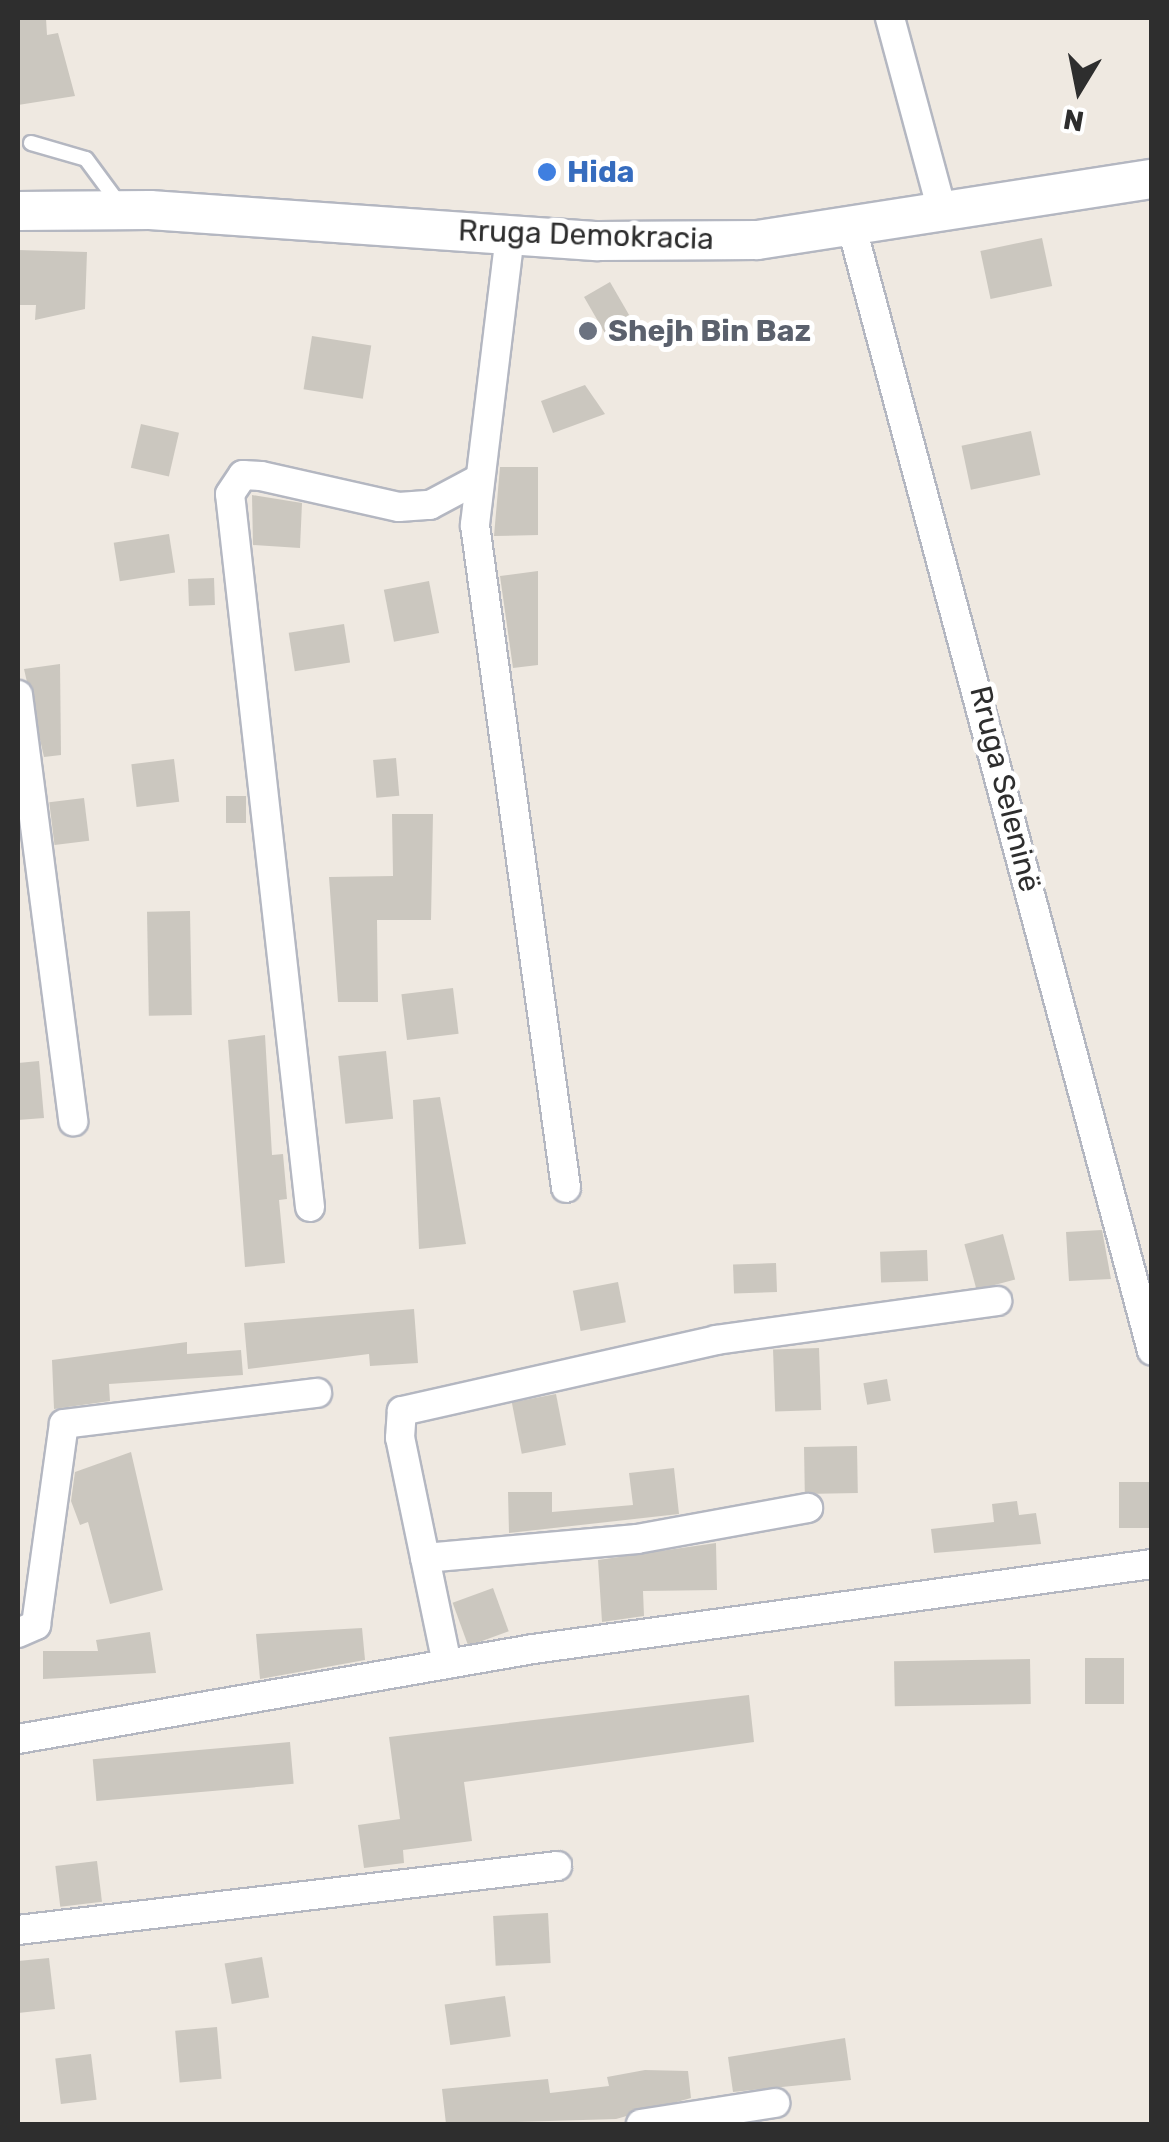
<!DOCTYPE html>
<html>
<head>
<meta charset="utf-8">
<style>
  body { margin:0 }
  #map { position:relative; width:1169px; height:2142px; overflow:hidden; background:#efe9e1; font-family:Rubik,sans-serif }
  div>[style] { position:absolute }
  .building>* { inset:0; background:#cbc7bf; transform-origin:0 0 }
  .roads { filter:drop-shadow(2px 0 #b4b7c1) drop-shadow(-2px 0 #b4b7c1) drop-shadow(0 2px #b4b7c1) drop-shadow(0 -2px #b4b7c1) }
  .lane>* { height:14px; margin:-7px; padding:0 7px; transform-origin:7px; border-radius:7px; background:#fff }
  .street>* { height:28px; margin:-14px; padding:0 14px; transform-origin:14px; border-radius:14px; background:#fff }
  .secondary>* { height:38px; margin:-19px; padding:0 19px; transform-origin:19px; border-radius:19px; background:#fff }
  .dots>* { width:28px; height:28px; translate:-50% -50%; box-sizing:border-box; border:5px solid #fff; border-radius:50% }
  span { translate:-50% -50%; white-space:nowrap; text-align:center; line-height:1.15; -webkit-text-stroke:10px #fff; paint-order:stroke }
  .shop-label { font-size:30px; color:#366cbe; font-weight:700 }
  .left { translate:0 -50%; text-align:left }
  .street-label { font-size:30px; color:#2e2e2e }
  .worship-label { font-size:30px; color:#5b616d; font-weight:700 }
  .frame { position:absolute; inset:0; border:20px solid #2e2e2e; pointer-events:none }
  .north { position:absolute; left:1029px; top:40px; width:100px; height:100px; -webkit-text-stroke:8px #fff; paint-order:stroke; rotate:190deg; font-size:28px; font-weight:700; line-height:40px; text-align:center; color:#2e2e2e }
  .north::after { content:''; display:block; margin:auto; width:35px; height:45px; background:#2e2e2e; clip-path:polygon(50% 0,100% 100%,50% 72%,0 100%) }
</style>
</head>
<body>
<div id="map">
  <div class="building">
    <i style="clip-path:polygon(18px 18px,46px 18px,47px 35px,58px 33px,75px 96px,18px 105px)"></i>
    <i style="left:1042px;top:238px;width:49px;height:63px;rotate:78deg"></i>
    <i style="clip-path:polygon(18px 250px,87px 252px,85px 309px,35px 320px,36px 305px,18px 305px)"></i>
    <i style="left:610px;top:282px;width:44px;height:30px;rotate:60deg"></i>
    <i style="left:312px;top:336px;width:60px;height:54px;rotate:9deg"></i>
    <i style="clip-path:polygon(585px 385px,605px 414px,553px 433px,541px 401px)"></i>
    <i style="left:141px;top:424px;width:39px;height:45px;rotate:13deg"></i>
    <i style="left:1031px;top:431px;width:45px;height:71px;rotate:78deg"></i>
    <i style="clip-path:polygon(500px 467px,538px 467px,538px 535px,494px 536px)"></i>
    <i style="clip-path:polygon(252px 495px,302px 503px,300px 548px,253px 545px)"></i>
    <i style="left:169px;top:534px;width:39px;height:56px;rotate:81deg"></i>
    <i style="clip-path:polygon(538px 571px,538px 665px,513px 668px,500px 576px)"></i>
    <i style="left:214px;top:578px;width:27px;height:26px;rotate:88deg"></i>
    <i style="left:429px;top:581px;width:53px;height:46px;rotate:79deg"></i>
    <i style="left:344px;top:624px;width:39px;height:56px;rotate:81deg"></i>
    <i style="clip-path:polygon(60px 664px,61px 755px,44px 757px,24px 669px)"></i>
    <i style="left:396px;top:758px;width:38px;height:23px;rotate:85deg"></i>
    <i style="left:174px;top:759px;width:43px;height:43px;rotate:83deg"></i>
    <i style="left:226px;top:796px;width:20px;height:27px"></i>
    <i style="left:84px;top:798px;width:43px;height:35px;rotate:83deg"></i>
    <i style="clip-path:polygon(392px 814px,433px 814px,431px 920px,377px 920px,378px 1002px,338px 1002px,329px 877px,393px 876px)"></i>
    <i style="left:190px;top:911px;width:104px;height:43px;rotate:89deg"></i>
    <i style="left:453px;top:988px;width:46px;height:52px;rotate:83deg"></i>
    <i style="clip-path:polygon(265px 1035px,272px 1155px,283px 1154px,287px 1199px,279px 1200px,285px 1263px,245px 1267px,228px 1040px)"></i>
    <i style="left:386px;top:1051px;width:68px;height:48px;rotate:84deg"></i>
    <i style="clip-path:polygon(39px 1061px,44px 1118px,18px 1120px,18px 1063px)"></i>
    <i style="clip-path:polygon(440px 1097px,466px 1244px,419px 1249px,413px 1100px)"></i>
    <i style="clip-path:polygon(1102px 1230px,1111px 1279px,1069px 1281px,1066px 1232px)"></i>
    <i style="left:1003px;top:1234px;width:47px;height:40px;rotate:75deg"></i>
    <i style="left:927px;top:1250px;width:31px;height:47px;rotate:88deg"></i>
    <i style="left:776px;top:1263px;width:29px;height:43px;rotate:88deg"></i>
    <i style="left:618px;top:1282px;width:41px;height:46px;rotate:79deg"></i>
    <i style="clip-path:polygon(414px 1309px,418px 1363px,370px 1366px,369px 1354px,248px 1369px,244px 1323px)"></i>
    <i style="clip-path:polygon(187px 1342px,187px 1354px,241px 1350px,243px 1375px,109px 1384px,110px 1401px,54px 1409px,52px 1360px)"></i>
    <i style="left:819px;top:1348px;width:62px;height:46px;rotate:88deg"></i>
    <i style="left:887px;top:1379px;width:22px;height:24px;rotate:80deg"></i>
    <i style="left:556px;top:1394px;width:52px;height:45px;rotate:79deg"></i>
    <i style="left:857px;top:1446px;width:47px;height:53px;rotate:89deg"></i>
    <i style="clip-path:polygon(131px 1452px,163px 1590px,110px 1604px,88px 1522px,80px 1525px,71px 1501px,75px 1472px)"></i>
    <i style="clip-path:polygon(674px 1468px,679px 1514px,509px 1533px,508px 1492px,552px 1492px,552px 1512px,633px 1505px,629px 1473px)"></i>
    <i style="left:1152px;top:1482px;width:46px;height:33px;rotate:90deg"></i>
    <i style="clip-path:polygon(1017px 1501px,1019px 1515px,1036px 1513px,1041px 1544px,934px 1553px,931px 1529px,994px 1522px,992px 1504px)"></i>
    <i style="clip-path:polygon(716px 1543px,717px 1590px,643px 1591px,644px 1616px,602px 1622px,598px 1560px)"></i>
    <i style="left:493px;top:1588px;width:46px;height:43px;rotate:70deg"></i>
    <i style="clip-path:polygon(362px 1628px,365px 1660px,260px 1679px,256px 1634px)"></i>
    <i style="clip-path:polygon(150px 1632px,156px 1673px,43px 1679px,43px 1651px,98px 1651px,96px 1640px)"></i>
    <i style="left:1085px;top:1658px;width:39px;height:46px"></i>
    <i style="left:1030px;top:1659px;width:45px;height:136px;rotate:89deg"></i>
    <i style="clip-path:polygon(749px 1695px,754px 1742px,464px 1782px,472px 1841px,403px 1850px,404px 1863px,364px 1868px,358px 1825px,400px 1819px,389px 1737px)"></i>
    <i style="left:290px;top:1742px;width:42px;height:198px;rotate:85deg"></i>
    <i style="left:97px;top:1861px;width:41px;height:42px;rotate:83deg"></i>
    <i style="left:548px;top:1913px;width:50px;height:55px;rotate:87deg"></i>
    <i style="left:262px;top:1957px;width:41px;height:38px;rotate:80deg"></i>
    <i style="clip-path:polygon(49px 1958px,55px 2009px,18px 2013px,18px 1961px)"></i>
    <i style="left:505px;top:1996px;width:41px;height:61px;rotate:82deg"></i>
    <i style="left:217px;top:2027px;width:52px;height:42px;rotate:85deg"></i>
    <i style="clip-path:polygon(845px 2038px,851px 2080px,733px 2092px,728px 2057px)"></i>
    <i style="left:91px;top:2054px;width:46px;height:36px;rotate:83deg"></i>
    <i style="clip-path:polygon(645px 2070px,688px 2071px,691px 2098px,616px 2119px,446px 2124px,442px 2089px,548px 2079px,550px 2093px,609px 2086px,607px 2077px)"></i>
  </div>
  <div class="roads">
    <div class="lane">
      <i style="left:31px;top:143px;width:57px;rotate:16.2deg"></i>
      <i style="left:86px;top:159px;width:57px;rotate:53.5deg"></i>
    </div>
    <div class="street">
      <i style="left:890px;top:18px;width:204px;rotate:74.9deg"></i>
      <i style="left:852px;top:228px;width:1162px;rotate:75.04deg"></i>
      <i style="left:510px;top:235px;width:292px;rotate:96.9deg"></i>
      <i style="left:475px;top:525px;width:669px;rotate:82.18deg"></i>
      <i style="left:18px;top:695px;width:430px;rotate:82.6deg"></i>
      <i style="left:310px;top:1207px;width:717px;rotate:-96.4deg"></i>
      <i style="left:230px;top:494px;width:23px;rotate:-56deg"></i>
      <i style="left:243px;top:475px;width:18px;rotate:3deg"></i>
      <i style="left:261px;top:476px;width:141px;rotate:12.7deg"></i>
      <i style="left:399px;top:507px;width:31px;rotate:-4deg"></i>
      <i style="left:430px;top:505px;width:51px;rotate:-28.1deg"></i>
      <i style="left:425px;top:1558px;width:213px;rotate:-5.1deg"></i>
      <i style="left:637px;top:1539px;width:174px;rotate:-10.3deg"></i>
      <i style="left:18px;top:1633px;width:20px;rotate:-24deg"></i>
      <i style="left:36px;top:1625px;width:203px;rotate:-82.1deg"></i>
      <i style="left:64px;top:1424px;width:255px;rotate:-7deg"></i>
      <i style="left:447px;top:1664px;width:231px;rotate:-101.7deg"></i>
      <i style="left:400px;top:1438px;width:27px;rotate:-86deg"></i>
      <i style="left:402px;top:1411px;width:322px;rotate:-12.7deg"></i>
      <i style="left:716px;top:1340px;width:284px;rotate:-7.9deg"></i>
      <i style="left:18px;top:1739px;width:523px;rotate:-9.91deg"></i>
      <i style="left:533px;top:1649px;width:625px;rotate:-7.82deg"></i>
      <i style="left:18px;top:1930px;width:543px;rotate:-6.77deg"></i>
      <i style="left:641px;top:2124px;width:136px;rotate:-8.9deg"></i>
    </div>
    <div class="secondary">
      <i style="left:18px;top:211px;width:132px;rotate:-0.4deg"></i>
      <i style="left:150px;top:210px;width:449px;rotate:4deg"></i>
      <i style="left:598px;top:241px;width:159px;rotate:-0.4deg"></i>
      <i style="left:757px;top:240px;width:400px;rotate:-8.8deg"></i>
    </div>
  </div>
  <div class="dots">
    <i style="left:547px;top:172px;background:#3f7fe0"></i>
    <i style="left:588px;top:331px;background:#6b7280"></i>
  </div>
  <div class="shop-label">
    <span class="left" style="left:567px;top:172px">Hida</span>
  </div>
  <div class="street-label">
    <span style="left:586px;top:235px;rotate:2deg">Rruga Demokracia</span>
    <span style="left:1005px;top:789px;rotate:76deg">Rruga Seleninë</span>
  </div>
  <div class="worship-label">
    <span class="left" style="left:608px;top:331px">Shejh Bin Baz</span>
  </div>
  <div class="frame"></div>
  <div class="north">N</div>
</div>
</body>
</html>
